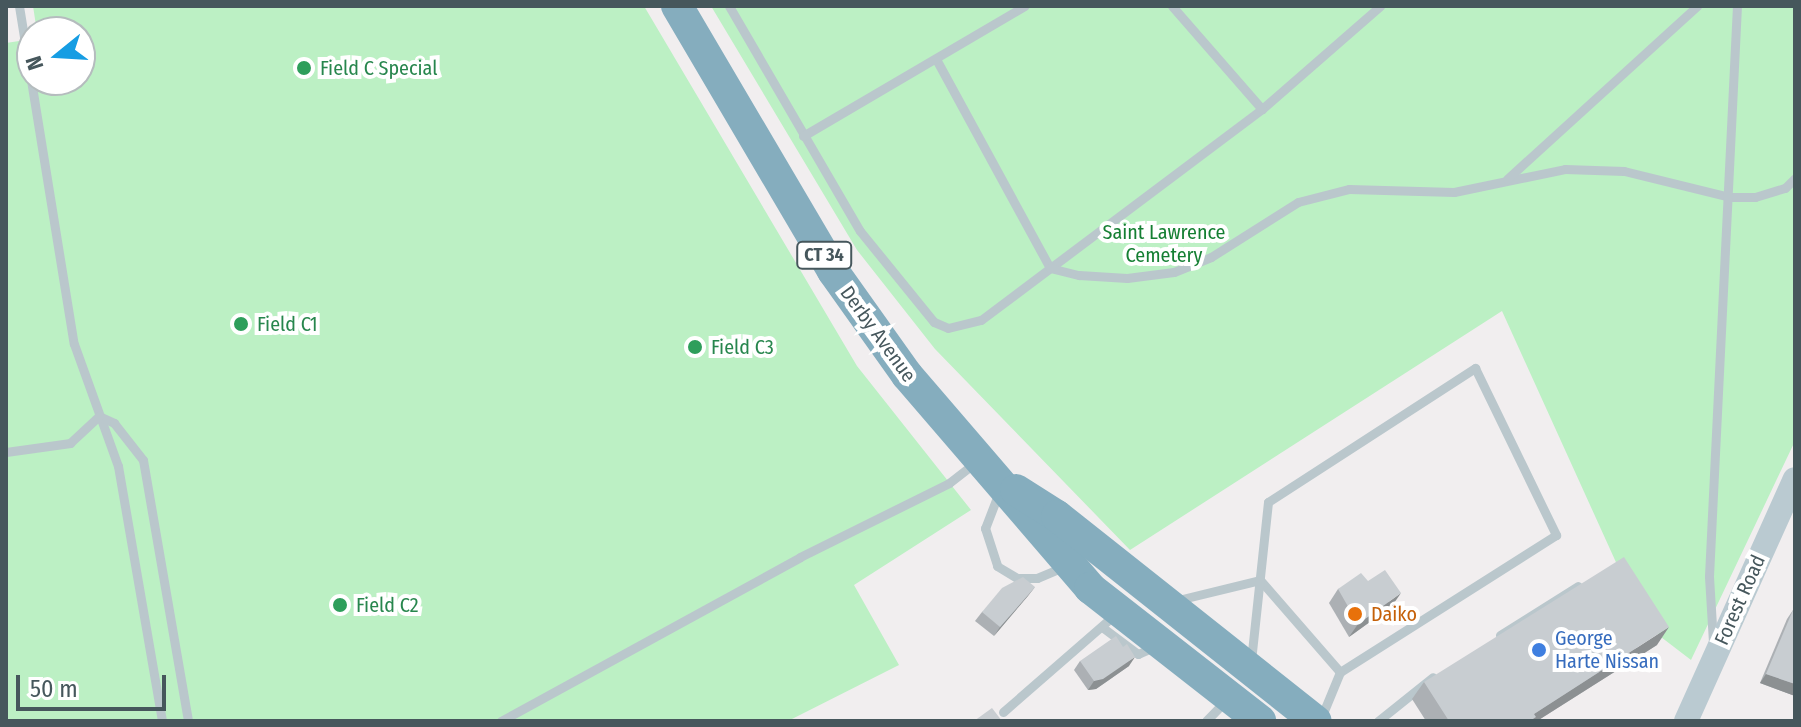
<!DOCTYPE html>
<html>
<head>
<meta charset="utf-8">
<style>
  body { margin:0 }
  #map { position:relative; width:1801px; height:727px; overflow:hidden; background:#f1eeef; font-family:"Fira Sans Condensed",sans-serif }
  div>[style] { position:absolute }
  .green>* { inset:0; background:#bcf0c4 }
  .lane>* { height:9px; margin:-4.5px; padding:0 4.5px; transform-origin:4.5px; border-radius:4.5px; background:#bac7cc }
  .secondary>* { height:24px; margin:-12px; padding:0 12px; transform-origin:12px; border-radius:12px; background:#bacad1 }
  .highway>* { height:32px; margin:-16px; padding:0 16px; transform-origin:16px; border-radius:16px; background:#85adbe }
  .wall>* { inset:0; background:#acb0b4 }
  .shaded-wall>* { inset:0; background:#8c9092 }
  .building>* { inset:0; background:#c8cdd1 }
  .dots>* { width:22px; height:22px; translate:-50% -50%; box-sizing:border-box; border:4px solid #fff; border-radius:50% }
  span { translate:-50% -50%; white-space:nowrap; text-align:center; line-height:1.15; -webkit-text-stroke:8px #fff; paint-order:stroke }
  .shield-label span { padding:2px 6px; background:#fff; border:2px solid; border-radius:6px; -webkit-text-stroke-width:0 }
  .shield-label { font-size:18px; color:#46575c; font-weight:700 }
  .leisure-label { font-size:20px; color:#27864d }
  .left { translate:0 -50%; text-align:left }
  .park-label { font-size:20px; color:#157f33 }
  .street-label { font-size:20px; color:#46575c }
  .food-label { font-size:20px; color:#c56008 }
  .shop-label { font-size:20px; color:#366cbe }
  .frame { position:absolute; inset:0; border:8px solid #46575c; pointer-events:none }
  .north { position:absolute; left:16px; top:16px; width:80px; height:80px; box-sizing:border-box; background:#fff; border:2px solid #b5bcbe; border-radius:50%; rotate:252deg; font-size:22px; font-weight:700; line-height:32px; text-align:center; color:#46575c }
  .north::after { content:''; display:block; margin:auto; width:28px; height:36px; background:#169de3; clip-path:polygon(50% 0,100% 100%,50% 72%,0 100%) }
  .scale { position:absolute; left:16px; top:675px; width:150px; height:36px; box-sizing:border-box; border:4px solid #46575c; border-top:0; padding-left:10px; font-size:24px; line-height:28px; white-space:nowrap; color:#46575c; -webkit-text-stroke:6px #fff; paint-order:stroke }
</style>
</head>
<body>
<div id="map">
  <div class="green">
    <i style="clip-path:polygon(33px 6px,644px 6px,857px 366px,971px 510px,854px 585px,899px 665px,788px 721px,6px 721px,6px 43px,32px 39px,32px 80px,80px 80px,80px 32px,37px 32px)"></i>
    <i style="clip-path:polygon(711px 6px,1795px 6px,1795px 441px,1691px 660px,1644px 624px,1502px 311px,1130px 550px,935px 349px,857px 250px)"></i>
  </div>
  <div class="lane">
    <i style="left:19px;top:6px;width:342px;rotate:80.8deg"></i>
    <i style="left:74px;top:344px;width:130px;rotate:70.2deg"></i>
    <i style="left:118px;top:466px;width:259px;rotate:80.2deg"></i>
    <i style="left:729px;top:6px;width:260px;rotate:59.8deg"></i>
    <i style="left:860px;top:231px;width:117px;rotate:50.9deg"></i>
    <i style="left:934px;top:322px;width:15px;rotate:23deg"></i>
    <i style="left:948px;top:328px;width:34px;rotate:-14deg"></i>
    <i style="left:981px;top:320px;width:351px;rotate:-36.9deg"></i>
    <i style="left:1262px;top:109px;width:157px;rotate:-41.1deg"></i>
    <i style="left:1172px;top:6px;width:137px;rotate:48.9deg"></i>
    <i style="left:936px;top:59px;width:238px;rotate:61.4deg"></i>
    <i style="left:1050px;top:268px;width:30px;rotate:14deg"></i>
    <i style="left:1079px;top:275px;width:48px;rotate:3.6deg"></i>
    <i style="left:1127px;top:278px;width:47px;rotate:-7.3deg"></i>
    <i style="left:1174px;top:272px;width:40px;rotate:-22deg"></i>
    <i style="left:1211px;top:257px;width:103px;rotate:-32.3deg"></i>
    <i style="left:1298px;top:202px;width:53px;rotate:-14.3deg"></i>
    <i style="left:1349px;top:189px;width:105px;rotate:1.6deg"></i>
    <i style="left:1454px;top:192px;width:113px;rotate:-11.7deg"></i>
    <i style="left:1565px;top:169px;width:59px;rotate:1.9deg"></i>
    <i style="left:1624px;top:171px;width:109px;rotate:13.8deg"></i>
    <i style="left:1730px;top:197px;width:25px"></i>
    <i style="left:1755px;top:197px;width:31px;rotate:-17deg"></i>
    <i style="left:1785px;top:188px;width:14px;rotate:-45deg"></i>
    <i style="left:803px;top:136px;width:257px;rotate:-30.4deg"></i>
    <i style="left:1507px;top:179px;width:257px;rotate:-42.3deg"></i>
    <i style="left:99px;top:416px;width:17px;rotate:25deg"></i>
    <i style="left:114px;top:423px;width:47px;rotate:51.9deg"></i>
    <i style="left:143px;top:460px;width:265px;rotate:80.2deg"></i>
    <i style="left:6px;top:452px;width:65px;rotate:-8deg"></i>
    <i style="left:70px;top:443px;width:40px;rotate:-43deg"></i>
    <i style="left:999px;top:492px;width:39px;rotate:111deg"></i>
    <i style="left:985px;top:528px;width:40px;rotate:72deg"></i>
    <i style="left:997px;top:566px;width:23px;rotate:31deg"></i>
    <i style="left:1017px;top:578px;width:20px"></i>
    <i style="left:1037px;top:578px;width:30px;rotate:-23deg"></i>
    <i style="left:1178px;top:600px;width:84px;rotate:-13.7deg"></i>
    <i style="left:1260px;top:580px;width:122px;rotate:49deg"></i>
    <i style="left:1102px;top:627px;width:45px;rotate:36.9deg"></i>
    <i style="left:1138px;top:654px;width:17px;rotate:-24deg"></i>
    <i style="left:1500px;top:635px;width:92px;rotate:-32.1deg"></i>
    <i style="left:1713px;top:642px;width:66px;rotate:-93.5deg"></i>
    <i style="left:1709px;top:576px;width:571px;rotate:-87.19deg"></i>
    <i style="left:1251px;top:661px;width:160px;rotate:-83.9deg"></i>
    <i style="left:1268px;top:502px;width:247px;rotate:-32.9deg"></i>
    <i style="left:1475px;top:368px;width:186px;rotate:64.1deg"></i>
    <i style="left:1556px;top:535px;width:256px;rotate:147.6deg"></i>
    <i style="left:1340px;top:672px;width:50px;rotate:112.4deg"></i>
    <i style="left:1003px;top:712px;width:146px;rotate:-41.1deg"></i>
    <i style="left:501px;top:721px;width:341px;rotate:-28.7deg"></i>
    <i style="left:800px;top:557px;width:166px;rotate:-26.4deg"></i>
    <i style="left:949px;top:483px;width:33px;rotate:-38deg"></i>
    <i style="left:1206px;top:721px;width:29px;rotate:-46deg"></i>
    <i style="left:1378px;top:721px;width:70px;rotate:-38.7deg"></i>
  </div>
  <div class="secondary">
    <i style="left:1686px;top:721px;width:265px;rotate:-65.8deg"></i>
  </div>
  <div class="highway">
    <i style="left:677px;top:6px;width:308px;rotate:59.5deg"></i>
    <i style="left:833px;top:271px;width:128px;rotate:54.6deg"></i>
    <i style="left:907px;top:375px;width:281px;rotate:49.3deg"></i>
    <i style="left:1090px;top:588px;width:216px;rotate:38deg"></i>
    <i style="left:1016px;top:490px;width:49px;rotate:32.4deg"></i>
    <i style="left:1057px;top:516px;width:330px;rotate:38.4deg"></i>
  </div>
  <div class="wall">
    <i style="clip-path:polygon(1368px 581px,1392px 606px,1349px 637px,1329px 603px,1338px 589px)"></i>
    <i style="clip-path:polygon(1035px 587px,994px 636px,975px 621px,982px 612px)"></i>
    <i style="clip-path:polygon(1793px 610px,1795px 696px,1760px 683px,1787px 619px)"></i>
    <i style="clip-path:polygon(1657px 645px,1537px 721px,1426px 721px,1412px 699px,1424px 682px)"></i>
    <i style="clip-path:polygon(1080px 661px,1129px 666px,1096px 689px,1088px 690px,1074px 670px)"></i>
  </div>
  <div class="shaded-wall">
    <i style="clip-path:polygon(1035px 587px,1028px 596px,994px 636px,1000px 627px)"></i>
    <i style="clip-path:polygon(1401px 593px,1392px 606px,1349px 637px,1358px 624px)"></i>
    <i style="clip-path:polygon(1669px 627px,1657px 645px,1537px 721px,1529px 721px,1534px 714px)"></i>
    <i style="clip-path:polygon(1135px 657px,1129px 666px,1096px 689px,1088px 690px,1094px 681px)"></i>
    <i style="clip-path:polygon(1766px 674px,1795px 684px,1795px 696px,1760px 683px)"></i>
  </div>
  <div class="building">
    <i style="clip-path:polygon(1624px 557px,1669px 627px,1534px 714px,1536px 717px,1530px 721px,1449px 721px,1424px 682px)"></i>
    <i style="clip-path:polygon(1385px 570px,1401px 593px,1358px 624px,1338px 589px,1361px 573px,1368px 581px)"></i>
    <i style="clip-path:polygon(1023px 577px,1035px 587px,1000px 627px,982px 612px,1002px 588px)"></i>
    <i style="clip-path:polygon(1793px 610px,1795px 611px,1795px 684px,1766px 674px)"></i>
    <i style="clip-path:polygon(1116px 636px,1123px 647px,1127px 644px,1135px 657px,1103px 679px,1094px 681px,1080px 661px)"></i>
    <i style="clip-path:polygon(992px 708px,1002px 721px,974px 721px)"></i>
  </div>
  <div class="dots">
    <i style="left:304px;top:68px;background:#2e9e5b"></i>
    <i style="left:241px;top:324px;background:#2e9e5b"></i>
    <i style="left:695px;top:347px;background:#2e9e5b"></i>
    <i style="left:340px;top:605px;background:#2e9e5b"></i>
    <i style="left:1355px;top:614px;background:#e8710a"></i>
    <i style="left:1539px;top:650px;background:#3f7fe0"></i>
  </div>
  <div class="shield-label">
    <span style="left:824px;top:255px">CT 34</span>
  </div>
  <div class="leisure-label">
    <span class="left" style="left:320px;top:68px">Field C Special</span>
    <span class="left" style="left:257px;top:324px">Field C1</span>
    <span class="left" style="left:711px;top:347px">Field C3</span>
    <span class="left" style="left:356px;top:605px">Field C2</span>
  </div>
  <div class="park-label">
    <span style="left:1164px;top:244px">Saint Lawrence<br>Cemetery</span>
  </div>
  <div class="street-label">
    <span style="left:878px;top:334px;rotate:54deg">Derby Avenue</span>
    <span style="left:1740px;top:600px;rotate:-66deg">Forest Road</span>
  </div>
  <div class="food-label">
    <span class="left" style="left:1371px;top:614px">Daiko</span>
  </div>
  <div class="shop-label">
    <span class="left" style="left:1555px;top:650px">George<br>Harte Nissan</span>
  </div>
  <div class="frame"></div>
  <div class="north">N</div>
  <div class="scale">50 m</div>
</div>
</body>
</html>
